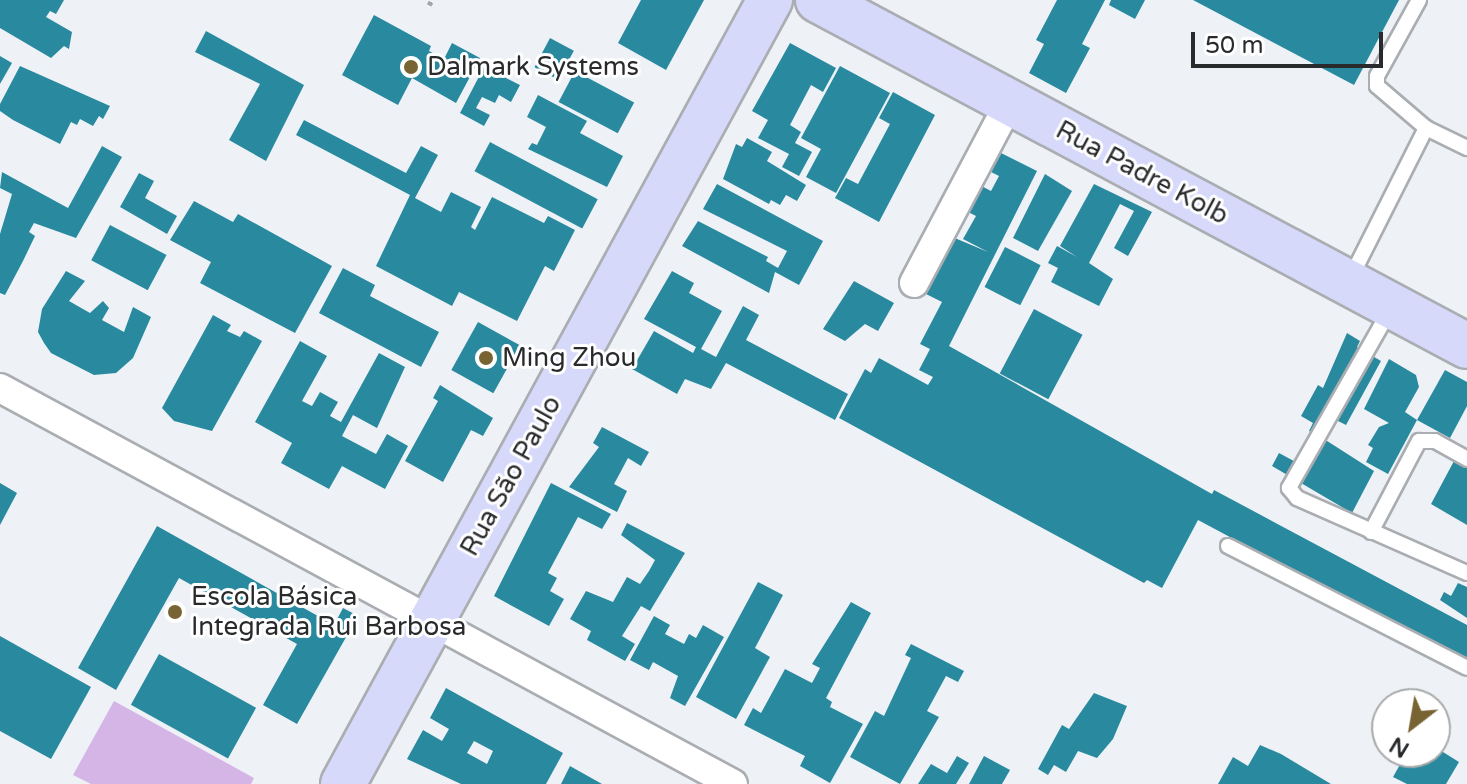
<!DOCTYPE html>
<html>
<head>
<meta charset="utf-8">
<style>
  body { margin:0 }
  #map { position:relative; width:1467px; height:784px; overflow:hidden; background:#eef2f6; font-family:"Varela Round",sans-serif }
  div>[style] { position:absolute }
  .green>* { inset:0; background:#d5b4e6 }
  .building>* { inset:0; background:#298a9f; transform-origin:0 0 }
  .path>* { height:5px; margin-top:-2.5px; transform-origin:0; background:repeating-linear-gradient(90deg,#a3a6aa 0 4px,transparent 0 8px) }
  .roads { filter:drop-shadow(2px 0 #aaadb1) drop-shadow(-2px 0 #aaadb1) drop-shadow(0 2px #aaadb1) drop-shadow(0 -2px #aaadb1) }
  .lane>* { height:14px; margin:-7px; padding:0 7px; transform-origin:7px; border-radius:7px; background:#fff }
  .street>* { height:28px; margin:-14px; padding:0 14px; transform-origin:14px; border-radius:14px; background:#fff }
  .primary>* { height:44px; margin:-22px; padding:0 22px; transform-origin:22px; border-radius:22px; background:#d7d9fa }
  .dots>* { width:22px; height:22px; translate:-50% -50%; box-sizing:border-box; border:4px solid #fff; border-radius:50% }
  span { translate:-50% -50%; white-space:nowrap; text-align:center; line-height:1.15; -webkit-text-stroke:6px #fff; paint-order:stroke }
  .poi-label { font-size:26px; color:#292a2c }
  .left { translate:0 -50%; text-align:left }
  .street-label { font-size:26px; color:#292a2c }
  .north { position:absolute; left:1371px; top:688px; width:80px; height:80px; box-sizing:border-box; background:#fff; border:2px solid #a9aaab; border-radius:50%; rotate:211deg; font-size:22px; font-weight:700; line-height:32px; text-align:center; color:#292a2c }
  .north::after { content:''; display:block; margin:auto; width:28px; height:36px; background:#786332; clip-path:polygon(50% 0,100% 100%,50% 72%,0 100%) }
  .scale { position:absolute; left:1191px; top:32px; width:192px; height:36px; box-sizing:border-box; border:4px solid #292a2c; border-top:0; padding-left:10px; font-size:24px; line-height:28px; white-space:nowrap; color:#292a2c; -webkit-text-stroke:6px #fff; paint-order:stroke }
</style>
</head>
<body>
<div id="map">
  <div class="green">
    <i style="clip-path:polygon(114px 701px,254px 778px,251px 784px,91px 784px,73px 775px)"></i>
  </div>
  <div class="building">
    <i style="clip-path:polygon(0 0,64px 0,56px 14px,50px 11px,46px 17px,72px 32px,69px 49px,64px 46px,51px 58px,0 28px)"></i>
    <i style="clip-path:polygon(641px 0,704px 0,666px 70px,618px 43px)"></i>
    <i style="clip-path:polygon(1057px 0,1105px 0,1082px 44px,1090px 48px,1066px 93px,1029px 73px,1044px 44px,1036px 40px)"></i>
    <i style="clip-path:polygon(1111px 0,1145px 0,1135px 19px,1109px 5px)"></i>
    <i style="clip-path:polygon(1193px 0,1399px 0,1354px 85px)"></i>
    <i style="clip-path:polygon(374px 15px,431px 46px,429px 51px,444px 59px,452px 43px,480px 58px,456px 103px,412px 78px,398px 105px,342px 75px)"></i>
    <i style="clip-path:polygon(206px 31px,304px 85px,266px 161px,229px 140px,260px 84px,195px 52px)"></i>
    <i style="left:550px;top:38px;width:27px;height:33px;rotate:28deg"></i>
    <i style="clip-path:polygon(790px 43px,836px 68px,823px 92px,811px 85px,790px 125px,801px 132px,795px 143px,812px 152px,799px 176px,782px 167px,789px 154px,758px 138px,768px 120px,752px 111px)"></i>
    <i style="clip-path:polygon(0 56px,12px 63px,0 84px)"></i>
    <i style="clip-path:polygon(20px 66px,110px 106px,103px 119px,99px 116px,93px 126px,80px 119px,77px 125px,71px 122px,60px 144px,13px 120px,0 111px,0 104px)"></i>
    <i style="clip-path:polygon(840px 66px,890px 93px,836px 193px,806px 177px,821px 149px,801px 138px)"></i>
    <i style="clip-path:polygon(484px 67px,520px 85px,511px 102px,499px 95px,495px 103px,482px 97px,476px 108px,490px 115px,484px 126px,460px 113px)"></i>
    <i style="left:575px;top:71px;width:67px;height:35px;rotate:28deg"></i>
    <i style="clip-path:polygon(893px 92px,935px 115px,879px 222px,835px 198px,846px 178px,858px 184px,890px 124px,879px 118px)"></i>
    <i style="clip-path:polygon(538px 95px,587px 121px,580px 133px,623px 156px,607px 187px,528px 149px,532px 143px,537px 145px,546px 127px,527px 117px)"></i>
    <i style="clip-path:polygon(304px 120px,406px 173px,421px 146px,438px 155px,415px 198px,441px 212px,451px 192px,481px 207px,471px 227px,475px 230px,492px 197px,544px 223px,548px 216px,575px 230px,554px 271px,545px 266px,517px 321px,459px 292px,452px 306px,376px 266px,410px 195px,296px 135px)"></i>
    <i style="clip-path:polygon(747px 138px,772px 152px,767px 161px,806px 185px,797px 201px,786px 195px,780px 205px,771px 200px,769px 204px,723px 179px,736px 144px,742px 147px)"></i>
    <i style="left:490px;top:142px;width:122px;height:33px;rotate:28deg"></i>
    <i style="clip-path:polygon(102px 146px,122px 157px,76px 238px,34px 223px,29px 232px,35px 236px,23px 261px,5px 295px,0 293px,0 234px,12px 194px,0 188px,2px 172px,68px 208px)"></i>
    <i style="clip-path:polygon(1001px 153px,1037px 171px,949px 346px,1212px 494px,1214px 490px,1467px 625px,1467px 664px,1198px 520px,1162px 588px,1147px 580px,1144px 583px,839px 418px,865px 369px,871px 373px,879px 358px,928px 385px,933px 377px,919px 370px,930px 349px,920px 344px,942px 302px,926px 294px,930px 288px,924px 285px,950px 236px,988px 252px,963px 239px,976px 216px,960px 208px,974px 182px,991px 191px,999px 176px,991px 172px)"></i>
    <i style="clip-path:polygon(139px 173px,154px 181px,145px 198px,177px 216px,167px 234px,120px 207px)"></i>
    <i style="clip-path:polygon(1045px 174px,1072px 191px,1038px 251px,1013px 238px)"></i>
    <i style="clip-path:polygon(717px 184px,823px 241px,799px 285px,775px 272px,769px 293px,682px 246px,698px 221px,768px 257px,766px 261px,778px 268px,787px 251px,703px 209px)"></i>
    <i style="clip-path:polygon(1094px 184px,1152px 212px,1128px 256px,1114px 248px,1134px 211px,1120px 204px,1089px 263px,1113px 279px,1099px 306px,1051px 282px,1058px 268px,1048px 263px,1057px 246px,1077px 257px,1060px 246px)"></i>
    <i style="clip-path:polygon(194px 201px,233px 222px,238px 214px,332px 266px,295px 333px,200px 283px,211px 262px,170px 240px)"></i>
    <i style="left:110px;top:225px;width:64px;height:40px;rotate:28deg"></i>
    <i style="left:1005px;top:247px;width:40px;height:45px;rotate:27deg"></i>
    <i style="clip-path:polygon(343px 268px,375px 285px,370px 296px,439px 332px,421px 367px,319px 313px)"></i>
    <i style="clip-path:polygon(66px 271px,85px 281px,69px 301px,90px 313px,103px 301px,109px 308px,102px 320px,124px 332px,133px 307px,151px 317px,133px 358px,116px 373px,94px 375px,51px 353px,44px 343px,38px 332px,42px 309px)"></i>
    <i style="clip-path:polygon(672px 271px,694px 283px,689px 293px,722px 311px,701px 349px,716px 357px,743px 306px,759px 315px,746px 340px,848px 394px,835px 420px,726px 363px,711px 389px,685px 379px,677px 394px,632px 369px,654px 331px,693px 353px,696px 347px,644px 319px)"></i>
    <i style="clip-path:polygon(854px 281px,894px 303px,878px 331px,865px 324px,845px 341px,823px 329px)"></i>
    <i style="left:1034px;top:309px;width:55px;height:73px;rotate:28deg"></i>
    <i style="clip-path:polygon(213px 315px,231px 325px,227px 331px,240px 337px,244px 331px,262px 341px,212px 431px,174px 421px,162px 408px)"></i>
    <i style="left:478px;top:322px;width:48px;height:55px;rotate:29deg"></i>
    <i style="clip-path:polygon(1347px 333px,1360px 341px,1357px 347px,1381px 361px,1346px 425px,1328px 416px,1323px 438px,1309px 431px,1313px 423px,1301px 416px,1318px 385px,1323px 388px)"></i>
    <i style="clip-path:polygon(300px 341px,327px 356px,302px 401px,312px 406px,320px 392px,338px 402px,330px 416px,341px 422px,379px 353px,405px 367px,377px 428px,353px 415px,342px 436px,376px 454px,387px 434px,408px 446px,385px 489px,342px 466px,329px 489px,281px 463px,292px 443px,255px 422px)"></i>
    <i style="clip-path:polygon(1389px 359px,1416px 375px,1419px 387px,1405px 412px,1417px 420px,1388px 474px,1366px 462px,1373px 448px,1368px 445px,1379px 427px,1389px 423px,1364px 409px)"></i>
    <i style="clip-path:polygon(1445px 370px,1467px 382px,1467px 406px,1450px 438px,1417px 420px)"></i>
    <i style="clip-path:polygon(440px 385px,493px 418px,483px 436px,471px 430px,443px 482px,405px 461px,438px 401px,433px 398px)"></i>
    <i style="clip-path:polygon(602px 427px,649px 452px,641px 466px,628px 458px,620px 473px,614px 484px,627px 491px,617px 512px,569px 487px,599px 447px,593px 443px)"></i>
    <i style="clip-path:polygon(1324px 439px,1374px 471px,1352px 513px,1272px 466px,1279px 453px,1303px 466px)"></i>
    <i style="clip-path:polygon(1454px 461px,1467px 468px,1467px 525px,1431px 504px)"></i>
    <i style="clip-path:polygon(0 483px,17px 493px,0 525px)"></i>
    <i style="clip-path:polygon(551px 483px,611px 514px,602px 529px,578px 517px,548px 573px,557px 578px,550px 591px,564px 599px,549px 626px,494px 596px)"></i>
    <i style="clip-path:polygon(627px 523px,685px 553px,650px 611px,641px 606px,622px 636px,635px 644px,625px 661px,587px 640px,591px 631px,570px 619px,586px 591px,613px 602px,627px 577px,640px 584px,649px 571px,655px 560px,621px 535px)"></i>
    <i style="clip-path:polygon(157px 526px,334px 625px,343px 608px,358px 616px,297px 724px,263px 705px,297px 644px,179px 578px,116px 690px,78px 668px)"></i>
    <i style="clip-path:polygon(758px 582px,783px 595px,755px 648px,770px 657px,736px 719px,696px 697px)"></i>
    <i style="clip-path:polygon(1458px 583px,1467px 587px,1467px 618px,1440px 600px,1444px 592px,1451px 596px)"></i>
    <i style="clip-path:polygon(851px 602px,871px 613px,826px 698px,832px 702px,830px 707px,863px 724px,830px 783px,800px 766px,805px 756px,744px 725px,753px 708px,761px 713px,785px 669px,812px 683px,820px 668px,812px 664px)"></i>
    <i style="clip-path:polygon(654px 616px,670px 625px,665px 634px,684px 644px,689px 634px,696px 638px,703px 625px,724px 637px,685px 706px,670px 698px,678px 676px,653px 662px,649px 670px,630px 660px)"></i>
    <i style="clip-path:polygon(0 636px,91px 687px,51px 759px,0 731px)"></i>
    <i style="clip-path:polygon(911px 644px,964px 671px,958px 682px,946px 676px,927px 711px,939px 717px,900px 784px,850px 757px,875px 711px,884px 716px,911px 658px,905px 655px)"></i>
    <i style="left:159px;top:654px;width:111px;height:58px;rotate:29deg"></i>
    <i style="clip-path:polygon(evenodd,446px 688px,563px 753px,546px 784px,461px 784px,407px 759px,423px 730px,442px 741px,449px 729px,430px 718px,446px 688px,474px 741px,493px 751px,487px 764px,467px 753px,474px 741px)"></i>
    <i style="clip-path:polygon(1094px 693px,1127px 706px,1113px 739px,1097px 758px,1078px 751px,1066px 772px,1054px 765px,1048px 775px,1038px 769px,1062px 725px,1069px 729px)"></i>
    <i style="clip-path:polygon(1260px 745px,1281px 754px,1331px 784px,1218px 784px,1233px 757px,1248px 766px)"></i>
    <i style="clip-path:polygon(1435px 747px,1459px 762px,1446px 784px,1407px 784px,1393px 777px,1407px 752px,1435px 752px)"></i>
    <i style="clip-path:polygon(957px 756px,969px 763px,956px 784px,918px 784px,931px 764px,947px 773px)"></i>
    <i style="clip-path:polygon(984px 756px,1010px 770px,1002px 784px,969px 784px)"></i>
    <i style="clip-path:polygon(570px 766px,602px 784px,561px 784px)"></i>
  </div>
  <div class="path">
    <i style="left:429px;top:5px;width:6px;rotate:-59deg"></i>
  </div>
  <div class="roads">
    <div class="lane">
      <i style="left:1419px;top:0;width:87px;rotate:118.9deg"></i>
      <i style="left:1377px;top:76px;width:10px;rotate:90deg"></i>
      <i style="left:1377px;top:86px;width:65px;rotate:40.6deg"></i>
      <i style="left:1426px;top:128px;width:46px;rotate:26deg"></i>
      <i style="left:1351px;top:277px;width:167px;rotate:-63.3deg"></i>
      <i style="left:1390px;top:310px;width:205px;rotate:119.6deg"></i>
      <i style="left:1289px;top:488px;width:13px;rotate:51deg"></i>
      <i style="left:1297px;top:498px;width:186px;rotate:23.8deg"></i>
      <i style="left:1371px;top:532px;width:103px;rotate:-62.2deg"></i>
      <i style="left:1419px;top:441px;width:16px"></i>
      <i style="left:1435px;top:441px;width:37px;rotate:29deg"></i>
      <i style="left:1228px;top:546px;width:268px;rotate:27deg"></i>
    </div>
    <div class="street">
      <i style="left:914px;top:283px;width:205px;rotate:-62.1deg"></i>
      <i style="left:0;top:388px;width:833px;rotate:28.38deg"></i>
    </div>
    <div class="primary">
      <i style="left:818px;top:0;width:735px;rotate:28.06deg"></i>
      <i style="left:343px;top:784px;width:893px;rotate:-61.43deg"></i>
    </div>
  </div>
  <div class="dots">
    <i style="left:411px;top:67px;background:#786332"></i>
    <i style="left:486px;top:358px;background:#786332"></i>
    <i style="left:175px;top:612px;background:#786332"></i>
  </div>
  <div class="poi-label">
    <span class="left" style="left:427px;top:67px">Dalmark Systems</span>
    <span class="left" style="left:502px;top:358px">Ming Zhou</span>
    <span class="left" style="left:191px;top:612px">Escola Básica<br>Integrada Rui Barbosa</span>
  </div>
  <div class="street-label">
    <span style="left:1142px;top:173px;rotate:28deg">Rua Padre Kolb</span>
    <span style="left:511px;top:476px;rotate:-61deg">Rua São Paulo</span>
  </div>
  <div class="north">N</div>
  <div class="scale">50 m</div>
</div>
</body>
</html>
